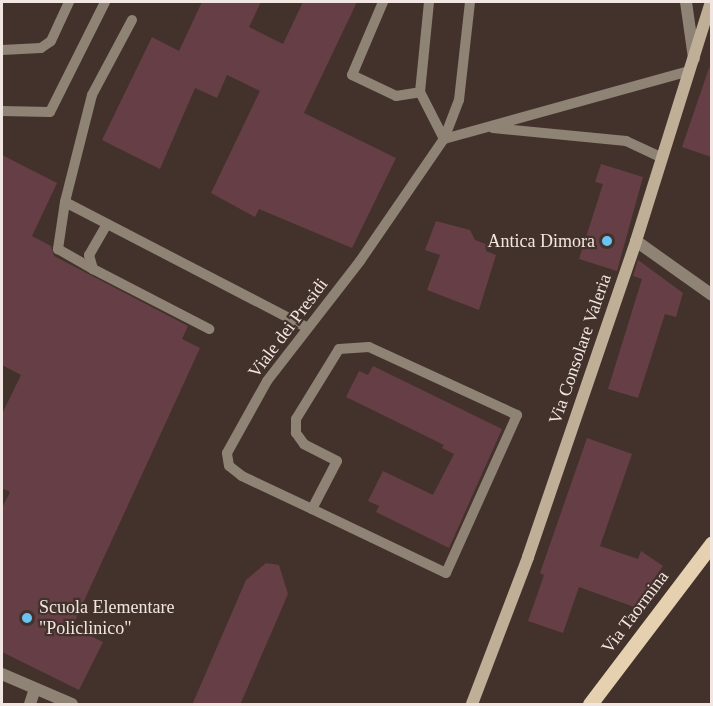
<!DOCTYPE html>
<html>
<head>
<meta charset="utf-8">
<style>
  body { margin:0 }
  #map { position:relative; width:713px; height:706px; overflow:hidden; background:#43322b; font-family:"Times New Roman",serif }
  div>[style] { position:absolute }
  .building>* { inset:0; background:#663e45 }
  .lane>* { height:10px; margin:-5px; padding:0 5px; transform-origin:5px; border-radius:5px; background:#8e8374 }
  .street>* { height:12px; margin:-6px; padding:0 6px; transform-origin:6px; border-radius:6px; background:#8e8374 }
  .secondary>* { height:12px; margin:-6px; padding:0 6px; transform-origin:6px; border-radius:6px; background:#bfaf96 }
  .primary>* { height:15px; margin:-7.5px; padding:0 7.5px; transform-origin:7.5px; border-radius:7.5px; background:#e5d0b0 }
  .dots>* { width:16px; height:16px; translate:-50% -50%; box-sizing:border-box; border:3px solid #43322b; border-radius:50% }
  span { translate:-50% -50%; white-space:nowrap; text-align:center; line-height:1.15; -webkit-text-stroke:4.5px #43322b; paint-order:stroke }
  .poi-label { font-size:18px; color:#f2e6e2 }
  .right { translate:-100% -50%; text-align:right }
  .left { translate:0 -50%; text-align:left }
  .street-label { font-size:18px; color:#f2e6e2 }
  .frame { position:absolute; inset:0; border:3px solid #f2e6e2; pointer-events:none }
</style>
</head>
<body>
<div id="map">
  <div class="building">
    <i style="clip-path:polygon(202px 2px,261px 2px,249px 27px,283px 44px,303px 2px,357px 2px,304px 113px,396px 158px,352px 248px,259px 209px,255px 217px,211px 193px,260px 91px,227px 75px,217px 98px,195px 88px,160px 169px,102px 140px,152px 37px,179px 51px)"></i>
    <i style="clip-path:polygon(709px 68px,711px 69px,711px 157px,682px 147px)"></i>
    <i style="clip-path:polygon(2px 155px,57px 183px,32px 236px,51px 246px,54px 256px,188px 326px,182px 339px,200px 348px,72px 627px,103px 642px,79px 690px,2px 652px,2px 508px,10px 492px,2px 488px,2px 414px,21px 375px,2px 365px)"></i>
    <i style="clip-path:polygon(601px 164px,643px 177px,617px 271px,579px 259px,603px 184px,595px 182px)"></i>
    <i style="clip-path:polygon(436px 221px,470px 230px,475px 240px,488px 245px,486px 251px,496px 255px,479px 310px,427px 290px,440px 255px,425px 250px)"></i>
    <i style="clip-path:polygon(638px 260px,683px 293px,676px 317px,665px 314px,638px 398px,608px 389px,642px 279px,633px 276px)"></i>
    <i style="clip-path:polygon(373px 366px,502px 429px,449px 548px,376px 512px,379px 506px,368px 501px,383px 471px,433px 495px,454px 454px,442px 448px,444px 445px,346px 397px,359px 371px,368px 375px)"></i>
    <i style="clip-path:polygon(587px 438px,632px 454px,600px 546px,638px 559px,641px 551px,663px 566px,634px 607px,579px 587px,563px 633px,528px 621px,544px 575px,540px 573px)"></i>
    <i style="clip-path:polygon(266px 563px,279px 565px,288px 594px,240px 705px,192px 705px,246px 580px)"></i>
  </div>
  <div class="lane">
    <i style="left:383px;top:2px;width:79px;rotate:113deg"></i>
    <i style="left:352px;top:75px;width:49px;rotate:25.5deg"></i>
    <i style="left:396px;top:96px;width:24px;rotate:-9deg"></i>
    <i style="left:429px;top:2px;width:90px;rotate:95.7deg"></i>
    <i style="left:420px;top:92px;width:53px;rotate:62.9deg"></i>
    <i style="left:132px;top:20px;width:85px;rotate:118.1deg"></i>
    <i style="left:92px;top:95px;width:110px;rotate:104.2deg"></i>
    <i style="left:65px;top:202px;width:271px;rotate:27.4deg"></i>
    <i style="left:2px;top:50px;width:39px;rotate:-3deg"></i>
    <i style="left:41px;top:48px;width:12px;rotate:-35deg"></i>
    <i style="left:51px;top:41px;width:43px;rotate:-65.2deg"></i>
    <i style="left:2px;top:111px;width:48px;rotate:1.2deg"></i>
    <i style="left:50px;top:112px;width:123px;rotate:-63.4deg"></i>
    <i style="left:493px;top:128px;width:134px;rotate:5.6deg"></i>
    <i style="left:626px;top:141px;width:40px;rotate:25deg"></i>
    <i style="left:444px;top:139px;width:255px;rotate:-15.5deg"></i>
    <i style="left:65px;top:202px;width:48px;rotate:98.5deg"></i>
    <i style="left:58px;top:249px;width:40px;rotate:29.7deg"></i>
    <i style="left:107px;top:224px;width:36px;rotate:120deg"></i>
    <i style="left:89px;top:255px;width:15px;rotate:74deg"></i>
    <i style="left:93px;top:269px;width:131px;rotate:27.3deg"></i>
    <i style="left:312px;top:509px;width:54px;rotate:-62.5deg"></i>
    <i style="left:337px;top:461px;width:37px;rotate:-153deg"></i>
    <i style="left:304px;top:444px;width:14px;rotate:-126deg"></i>
    <i style="left:296px;top:433px;width:14px;rotate:-90deg"></i>
    <i style="left:296px;top:419px;width:82px;rotate:-58.4deg"></i>
    <i style="left:339px;top:349px;width:30px;rotate:-4deg"></i>
    <i style="left:369px;top:347px;width:163px;rotate:24.7deg"></i>
    <i style="left:517px;top:415px;width:173px;rotate:114.2deg"></i>
    <i style="left:446px;top:573px;width:148px;rotate:-154.5deg"></i>
    <i style="left:312px;top:509px;width:77px;rotate:-154.8deg"></i>
    <i style="left:242px;top:476px;width:16px;rotate:-142deg"></i>
    <i style="left:229px;top:466px;width:13px;rotate:-99deg"></i>
    <i style="left:227px;top:453px;width:82px;rotate:-60.9deg"></i>
    <i style="left:267px;top:381px;width:152px;rotate:-52.2deg"></i>
    <i style="left:360px;top:261px;width:148px;rotate:-55.5deg"></i>
    <i style="left:444px;top:139px;width:42px;rotate:-69deg"></i>
    <i style="left:459px;top:100px;width:99px;rotate:-83.6deg"></i>
  </div>
  <div class="street">
    <i style="left:686px;top:2px;width:57px;rotate:81.9deg"></i>
    <i style="left:636px;top:241px;width:93px;rotate:35.4deg"></i>
    <i style="left:2px;top:674px;width:76px;rotate:23.2deg"></i>
    <i style="left:30px;top:704px;width:16px;rotate:-72deg"></i>
  </div>
  <div class="secondary">
    <i style="left:472px;top:704px;width:157px;rotate:-69.1deg"></i>
    <i style="left:528px;top:557px;width:334px;rotate:-71.1deg"></i>
    <i style="left:636px;top:241px;width:250px;rotate:-72.6deg"></i>
  </div>
  <div class="primary">
    <i style="left:590px;top:704px;width:202px;rotate:-52.8deg"></i>
  </div>
  <div class="dots">
    <i style="left:607px;top:241px;background:#6ac3f1"></i>
    <i style="left:27px;top:618px;background:#6ac3f1"></i>
  </div>
  <div class="poi-label">
    <span class="right" style="left:595px;top:241px">Antica Dimora</span>
    <span class="left" style="left:39px;top:618px">Scuola Elementare<br>"Policlinico"</span>
  </div>
  <div class="street-label">
    <span style="left:288px;top:328px;rotate:-53deg">Viale dei Presidi</span>
    <span style="left:580px;top:349px;rotate:-71deg">Via Consolare Valeria</span>
    <span style="left:635px;top:612px;rotate:-53deg">Via Taormina</span>
  </div>
  <div class="frame"></div>
</div>
</body>
</html>
